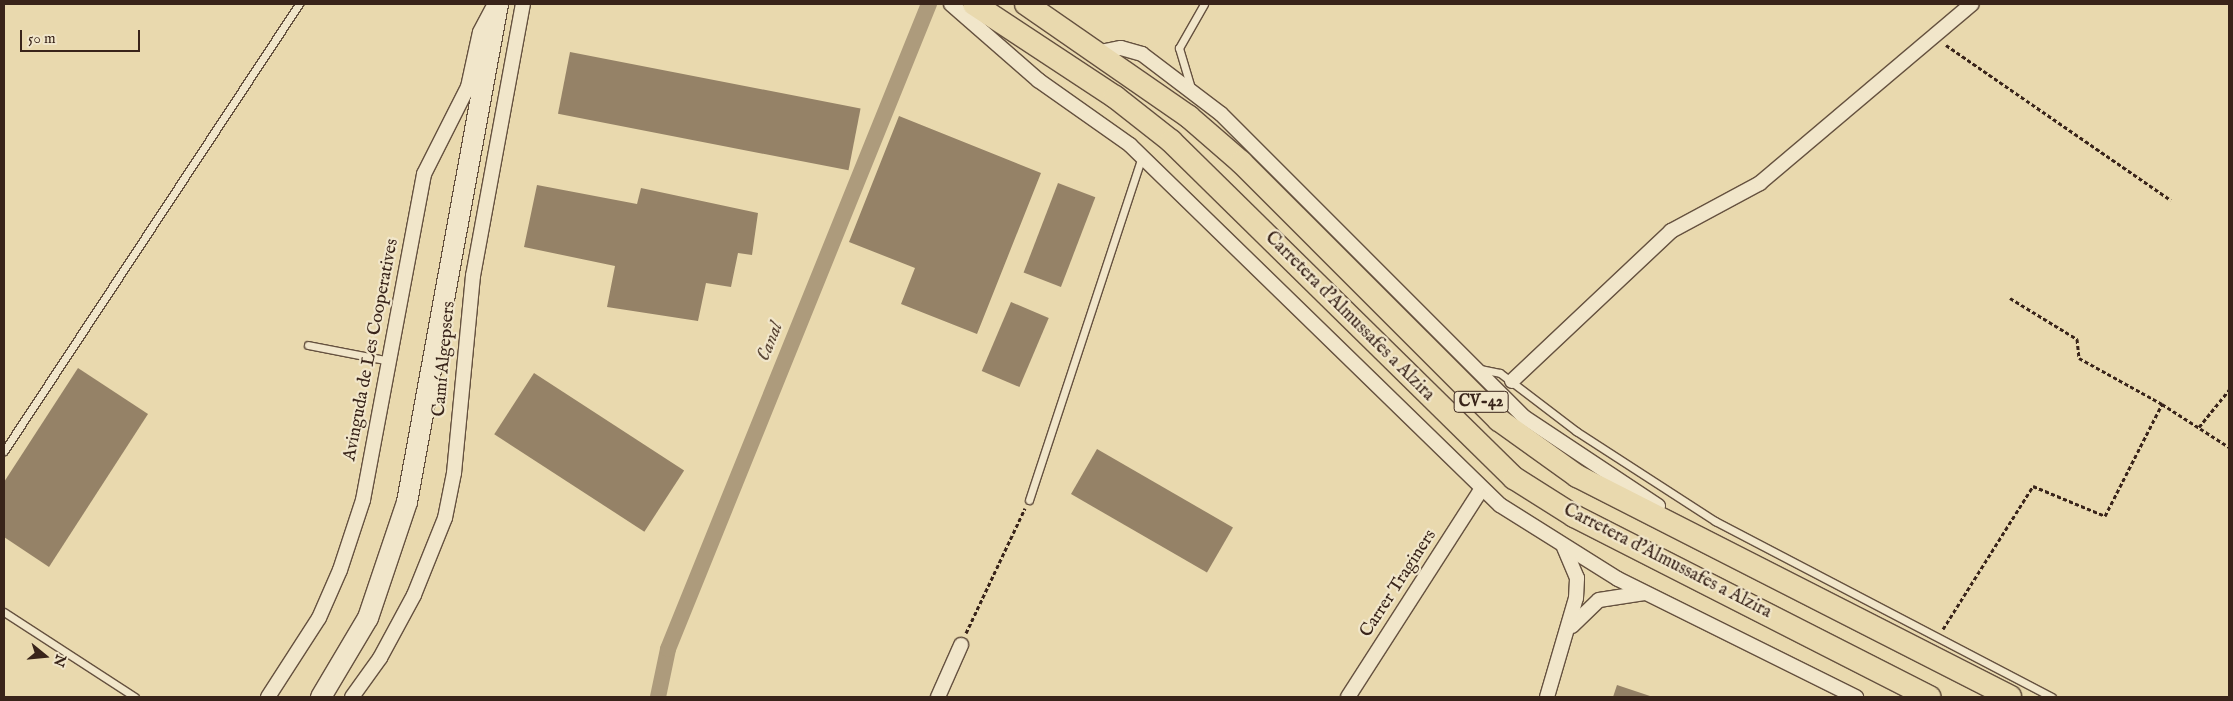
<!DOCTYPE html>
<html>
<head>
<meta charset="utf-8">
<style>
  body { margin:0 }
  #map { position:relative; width:2233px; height:701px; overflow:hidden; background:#e9d9ae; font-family:"IM FELL English",serif }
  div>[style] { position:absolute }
  .canal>* { height:16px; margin:-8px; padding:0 8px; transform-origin:8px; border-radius:8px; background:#ad9b7c }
  .building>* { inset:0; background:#958267; transform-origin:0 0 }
  .path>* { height:3px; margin-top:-1.5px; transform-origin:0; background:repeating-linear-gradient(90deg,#39241a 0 4px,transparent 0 6.5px) }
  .roads { filter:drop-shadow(1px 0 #65513f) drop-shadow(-1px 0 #65513f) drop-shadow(0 1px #65513f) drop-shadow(0 -1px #65513f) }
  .service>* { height:7px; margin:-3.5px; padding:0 3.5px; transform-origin:3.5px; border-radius:3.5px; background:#f1e6ca }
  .minor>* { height:14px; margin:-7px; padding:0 7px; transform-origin:7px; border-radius:7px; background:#f1e6ca }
  .secondary>* { height:20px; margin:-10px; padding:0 10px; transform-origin:10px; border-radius:10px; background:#f1e6ca }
  .primary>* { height:22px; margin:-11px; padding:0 11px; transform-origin:11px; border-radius:11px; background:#e9d9ae }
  span { translate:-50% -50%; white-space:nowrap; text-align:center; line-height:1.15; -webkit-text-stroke:4.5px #f1e6ca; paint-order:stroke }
  .shield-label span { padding:1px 4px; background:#f1e6ca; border:1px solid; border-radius:4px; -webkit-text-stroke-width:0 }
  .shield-label { font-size:16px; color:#39241a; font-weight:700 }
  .street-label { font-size:18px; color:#39241a }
  .water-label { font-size:19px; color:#5c4837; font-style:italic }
  .frame { position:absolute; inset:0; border:5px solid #39241a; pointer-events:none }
  .north { position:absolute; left:20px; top:631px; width:50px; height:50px; -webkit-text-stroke:4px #f1e6ca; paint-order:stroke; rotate:107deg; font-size:14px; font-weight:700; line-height:20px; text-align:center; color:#39241a }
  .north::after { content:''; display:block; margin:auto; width:18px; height:22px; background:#39241a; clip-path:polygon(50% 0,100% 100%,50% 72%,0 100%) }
  .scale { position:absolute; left:20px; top:30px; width:120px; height:22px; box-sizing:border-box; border:2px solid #39241a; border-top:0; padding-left:6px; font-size:15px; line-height:18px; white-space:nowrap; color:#39241a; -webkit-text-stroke:4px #f1e6ca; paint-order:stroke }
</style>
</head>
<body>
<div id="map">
  <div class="canal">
    <i style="left:658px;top:697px;width:49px;rotate:-78.2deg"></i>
    <i style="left:668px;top:649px;width:696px;rotate:-67.97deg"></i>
  </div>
  <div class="building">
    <i style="left:570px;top:52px;width:296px;height:63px;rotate:11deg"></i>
    <i style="clip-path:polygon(899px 116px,1041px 173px,977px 334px,901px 304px,915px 268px,849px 242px)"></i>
    <i style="left:1058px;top:183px;width:40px;height:96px;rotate:21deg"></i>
    <i style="clip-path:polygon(537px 185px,637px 204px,641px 188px,758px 213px,752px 255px,738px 253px,731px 287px,706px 283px,698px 321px,607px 307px,615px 266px,524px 247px)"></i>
    <i style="left:1011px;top:302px;width:41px;height:75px;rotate:23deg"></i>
    <i style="clip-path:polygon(78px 368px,148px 414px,49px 567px,4px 537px,4px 482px)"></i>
    <i style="left:534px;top:373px;width:179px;height:73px;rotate:33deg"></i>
    <i style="left:1097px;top:449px;width:157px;height:52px;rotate:30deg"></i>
    <i style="clip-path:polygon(1617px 685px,1653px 697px,1613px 697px)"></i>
  </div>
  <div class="path">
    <i style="left:1946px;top:45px;width:273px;rotate:34.6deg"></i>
    <i style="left:2010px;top:298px;width:79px;rotate:31.5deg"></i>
    <i style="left:2077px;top:339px;width:19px;rotate:84deg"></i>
    <i style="left:2079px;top:358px;width:95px;rotate:29deg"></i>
    <i style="left:2199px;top:427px;width:48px;rotate:-51deg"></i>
    <i style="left:1943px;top:629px;width:169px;rotate:-57.8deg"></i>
    <i style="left:2033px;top:486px;width:78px;rotate:22.6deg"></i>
    <i style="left:2105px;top:516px;width:126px;rotate:-63deg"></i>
    <i style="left:2162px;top:404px;width:80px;rotate:32.7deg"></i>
    <i style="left:966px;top:633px;width:138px;rotate:-64.7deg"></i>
  </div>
  <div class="roads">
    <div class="service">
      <i style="left:1191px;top:88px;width:42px;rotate:-106.7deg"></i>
      <i style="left:1179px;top:48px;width:51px;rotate:-60.4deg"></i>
      <i style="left:308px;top:345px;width:84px;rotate:11deg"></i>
      <i style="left:1480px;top:369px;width:20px;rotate:11deg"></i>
      <i style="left:1500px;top:373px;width:96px;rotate:37.3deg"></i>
      <i style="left:1576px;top:431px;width:166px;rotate:32.9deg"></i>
      <i style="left:1715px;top:521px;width:380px;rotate:27.6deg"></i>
      <i style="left:4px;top:451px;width:536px;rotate:-56.58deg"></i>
      <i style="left:1029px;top:500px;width:361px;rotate:-71.8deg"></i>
      <i style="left:4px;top:612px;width:156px;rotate:33deg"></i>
    </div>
    <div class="minor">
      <i style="left:951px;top:4px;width:116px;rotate:41.1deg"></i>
      <i style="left:1038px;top:80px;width:113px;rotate:35.2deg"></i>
      <i style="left:1130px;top:145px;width:516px;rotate:44.22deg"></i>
      <i style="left:1500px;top:505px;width:139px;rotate:32.1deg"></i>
      <i style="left:1618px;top:579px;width:266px;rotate:26.4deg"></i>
      <i style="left:1100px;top:52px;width:21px;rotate:-11deg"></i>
      <i style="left:1121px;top:48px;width:22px;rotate:16deg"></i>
      <i style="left:1142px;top:54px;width:99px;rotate:37.2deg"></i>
      <i style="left:1221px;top:114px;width:429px;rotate:45deg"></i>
      <i style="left:1524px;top:417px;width:161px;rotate:33.6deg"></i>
      <i style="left:1512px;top:381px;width:219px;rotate:-43.3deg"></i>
      <i style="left:1671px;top:231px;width:101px;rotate:-28.3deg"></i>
      <i style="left:1760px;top:183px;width:277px;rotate:-40.2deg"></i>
      <i style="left:1572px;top:626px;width:37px;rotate:-44deg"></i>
      <i style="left:1599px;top:600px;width:46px;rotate:-8.8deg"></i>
      <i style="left:268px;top:697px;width:94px;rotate:-57.2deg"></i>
      <i style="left:319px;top:618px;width:52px;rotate:-66.4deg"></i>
      <i style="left:340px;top:570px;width:74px;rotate:-71.8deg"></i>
      <i style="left:363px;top:500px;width:332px;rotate:-79.4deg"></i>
      <i style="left:424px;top:174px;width:97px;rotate:-63.2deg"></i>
      <i style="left:468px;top:87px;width:56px;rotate:-77.7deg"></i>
      <i style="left:480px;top:32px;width:26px;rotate:-62deg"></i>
      <i style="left:352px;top:697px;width:48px;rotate:-54.3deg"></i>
      <i style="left:380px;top:658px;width:72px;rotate:-61.6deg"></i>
      <i style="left:414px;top:595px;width:83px;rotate:-68.1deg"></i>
      <i style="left:445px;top:518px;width:46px;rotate:-78.7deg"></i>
      <i style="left:454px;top:473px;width:198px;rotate:-84.5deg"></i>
      <i style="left:473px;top:276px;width:277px;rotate:-79.6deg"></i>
      <i style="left:938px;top:697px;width:57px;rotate:-66.1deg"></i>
      <i style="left:1348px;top:697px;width:246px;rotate:-57.3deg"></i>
      <i style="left:1547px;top:697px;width:103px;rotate:-73.7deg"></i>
      <i style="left:1576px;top:598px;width:20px;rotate:-87deg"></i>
      <i style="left:1577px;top:578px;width:33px;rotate:-113deg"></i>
    </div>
    <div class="secondary">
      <i style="left:321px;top:697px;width:92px;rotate:-59.3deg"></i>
      <i style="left:368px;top:618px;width:122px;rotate:-71.4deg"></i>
      <i style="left:407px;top:502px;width:506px;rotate:-79.64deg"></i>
    </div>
    <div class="primary">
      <i style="left:974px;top:4px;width:169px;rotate:33.4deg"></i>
      <i style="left:1115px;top:97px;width:71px;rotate:38.2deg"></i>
      <i style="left:1171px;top:141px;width:481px;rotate:44.5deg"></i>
      <i style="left:1514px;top:478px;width:71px;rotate:32.3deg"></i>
      <i style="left:1574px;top:516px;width:399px;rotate:27deg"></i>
      <i style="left:1026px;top:4px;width:198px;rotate:34.7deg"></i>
      <i style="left:1189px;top:117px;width:69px;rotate:40.9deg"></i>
      <i style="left:1241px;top:162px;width:365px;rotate:45deg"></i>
      <i style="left:1499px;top:420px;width:96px;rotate:35.7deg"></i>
      <i style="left:1577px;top:476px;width:486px;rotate:27deg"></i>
    </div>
  </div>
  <div class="shield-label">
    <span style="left:1481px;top:402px">CV-42</span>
  </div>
  <div class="street-label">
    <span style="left:1349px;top:317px;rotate:45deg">Carretera d'Almussafes a Alzira</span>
    <span style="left:372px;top:350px;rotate:-79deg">Avinguda de Les Cooperatives</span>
    <span style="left:445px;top:359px;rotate:-85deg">Camí Algepsers</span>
    <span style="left:1667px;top:562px;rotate:27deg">Carretera d'Almussafes a Alzira</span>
    <span style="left:1399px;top:584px;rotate:-57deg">Carrer Traginers</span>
  </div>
  <div class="water-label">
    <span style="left:771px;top:342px;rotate:-68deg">Canal</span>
  </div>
  <div class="frame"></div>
  <div class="north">N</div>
  <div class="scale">50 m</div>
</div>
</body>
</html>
